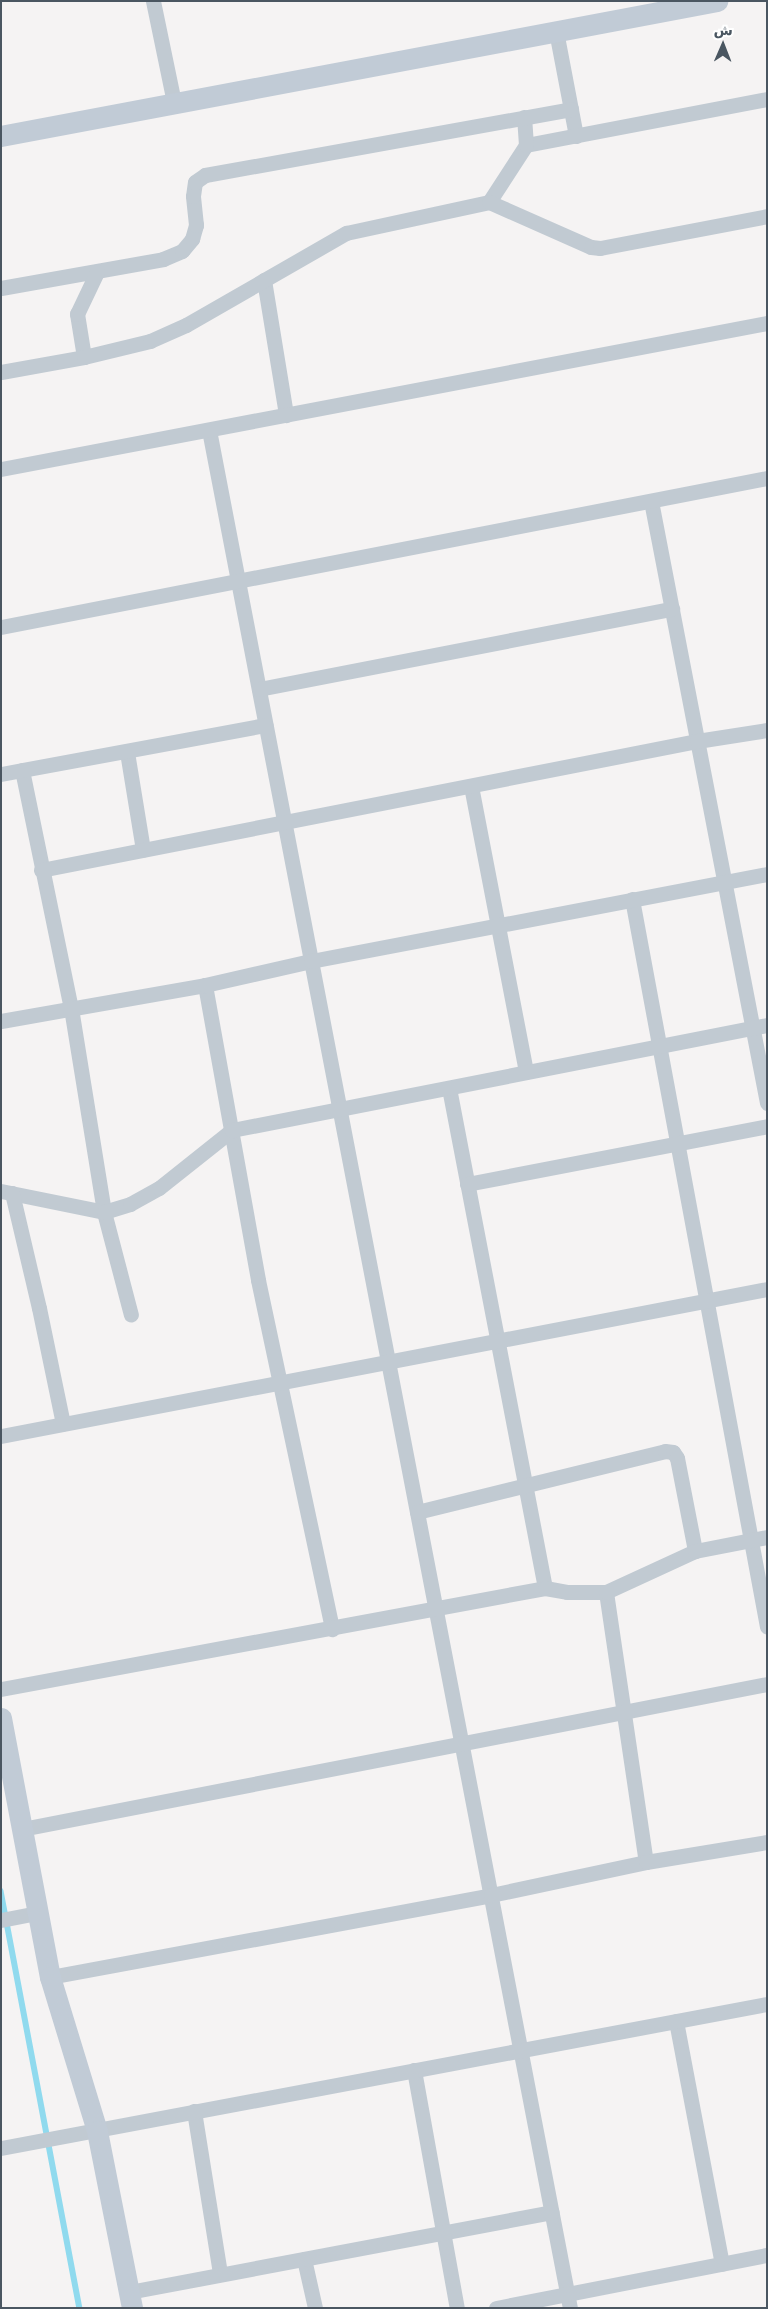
<!DOCTYPE html>
<html>
<head>
<meta charset="utf-8">
<style>
  body { margin:0 }
  #map { position:relative; width:768px; height:2309px; overflow:hidden; background:#f5f3f3; font-family:"DejaVu Sans","Noto Naskh Arabic",sans-serif }
  div>[style] { position:absolute }
  .stream>* { height:5.5px; margin:-2.75px; padding:0 2.75px; transform-origin:2.75px; border-radius:2.75px; background:#90daee }
  .street>* { height:15px; margin:-7.5px; padding:0 7.5px; transform-origin:7.5px; border-radius:7.5px; background:#c1cad2 }
  .secondary>* { height:21px; margin:-10.5px; padding:0 10.5px; transform-origin:10.5px; border-radius:10.5px; background:#c1cbd6 }
  span { translate:-50% -50%; white-space:nowrap; text-align:center; line-height:1.15; -webkit-text-stroke:5px #fff; paint-order:stroke }
  .frame { position:absolute; inset:0; border:2px solid #4a5661; pointer-events:none }
  .north { position:absolute; left:698px; top:20px; width:50px; height:50px; -webkit-text-stroke:4px #fff; paint-order:stroke; rotate:1deg; font-size:14px; font-weight:700; line-height:20px; text-align:center; color:#4a5661 }
  .north::after { content:''; display:block; margin:auto; width:18px; height:22px; background:#4a5661; clip-path:polygon(50% 0,100% 100%,50% 72%,0 100%) }
</style>
</head>
<body>
<div id="map">
  <div class="stream">
    <i style="left:1px;top:1891px;width:424px;rotate:79.3deg"></i>
  </div>
  <div class="street">
    <i style="left:153px;top:1px;width:103px;rotate:78.3deg"></i>
    <i style="left:556px;top:31px;width:107px;rotate:79.2deg"></i>
    <i style="left:526px;top:145px;width:245px;rotate:-10.8deg"></i>
    <i style="left:489px;top:202px;width:68px;rotate:-57deg"></i>
    <i style="left:526px;top:145px;width:28px;rotate:-94deg"></i>
    <i style="left:264px;top:280px;width:137px;rotate:80.7deg"></i>
    <i style="left:1px;top:288px;width:165px;rotate:-10.1deg"></i>
    <i style="left:163px;top:259px;width:21px;rotate:-23deg"></i>
    <i style="left:182px;top:251px;width:16px;rotate:-50deg"></i>
    <i style="left:192px;top:239px;width:15px;rotate:-74deg"></i>
    <i style="left:196px;top:225px;width:29px;rotate:-96deg"></i>
    <i style="left:193px;top:196px;width:14px;rotate:-82deg"></i>
    <i style="left:195px;top:182px;width:12px;rotate:-35deg"></i>
    <i style="left:205px;top:175px;width:372px;rotate:-10.2deg"></i>
    <i style="left:84px;top:357px;width:44px;rotate:-99.2deg"></i>
    <i style="left:77px;top:314px;width:47px;rotate:-64.5deg"></i>
    <i style="left:1px;top:372px;width:84px;rotate:-10.2deg"></i>
    <i style="left:84px;top:357px;width:68px;rotate:-13.6deg"></i>
    <i style="left:150px;top:341px;width:39px;rotate:-24deg"></i>
    <i style="left:186px;top:325px;width:185px;rotate:-29.9deg"></i>
    <i style="left:346px;top:233px;width:146px;rotate:-12.2deg"></i>
    <i style="left:489px;top:202px;width:111px;rotate:23.8deg"></i>
    <i style="left:591px;top:247px;width:9px;rotate:6deg"></i>
    <i style="left:600px;top:248px;width:170px;rotate:-10.8deg"></i>
    <i style="left:209px;top:430px;width:1912px;rotate:79.12deg"></i>
    <i style="left:1px;top:469px;width:780px;rotate:-10.79deg"></i>
    <i style="left:651px;top:501px;width:613px;rotate:79.09deg"></i>
    <i style="left:1px;top:627px;width:780px;rotate:-11.01deg"></i>
    <i style="left:259px;top:689px;width:421px;rotate:-11deg"></i>
    <i style="left:127px;top:752px;width:99px;rotate:80.7deg"></i>
    <i style="left:22px;top:770px;width:243px;rotate:78.4deg"></i>
    <i style="left:71px;top:1008px;width:207px;rotate:80.8deg"></i>
    <i style="left:104px;top:1212px;width:106px;rotate:75.3deg"></i>
    <i style="left:1px;top:774px;width:269px;rotate:-10.5deg"></i>
    <i style="left:471px;top:786px;width:291px;rotate:79.1deg"></i>
    <i style="left:41px;top:870px;width:669px;rotate:-11.13deg"></i>
    <i style="left:697px;top:741px;width:71px;rotate:-8.9deg"></i>
    <i style="left:632px;top:899px;width:740px;rotate:79.49deg"></i>
    <i style="left:205px;top:985px;width:300px;rotate:79.8deg"></i>
    <i style="left:258px;top:1280px;width:357px;rotate:78deg"></i>
    <i style="left:1px;top:1021px;width:207px;rotate:-10deg"></i>
    <i style="left:205px;top:985px;width:109px;rotate:-12.8deg"></i>
    <i style="left:311px;top:961px;width:464px;rotate:-10.8deg"></i>
    <i style="left:449px;top:1088px;width:509px;rotate:79.13deg"></i>
    <i style="left:467px;top:1184px;width:306px;rotate:-10.9deg"></i>
    <i style="left:1px;top:1191px;width:105px;rotate:11.5deg"></i>
    <i style="left:104px;top:1212px;width:27px;rotate:-17deg"></i>
    <i style="left:130px;top:1204px;width:33px;rotate:-29deg"></i>
    <i style="left:159px;top:1188px;width:93px;rotate:-38.5deg"></i>
    <i style="left:232px;top:1130px;width:545px;rotate:-11.1deg"></i>
    <i style="left:12px;top:1193px;width:118px;rotate:76.8deg"></i>
    <i style="left:39px;top:1308px;width:118px;rotate:78.3deg"></i>
    <i style="left:1px;top:1436px;width:780px;rotate:-10.86deg"></i>
    <i style="left:417px;top:1512px;width:255px;rotate:-13.8deg"></i>
    <i style="left:665px;top:1451px;width:8px;rotate:7deg"></i>
    <i style="left:673px;top:1452px;width:7px;rotate:56deg"></i>
    <i style="left:677px;top:1458px;width:95px;rotate:79deg"></i>
    <i style="left:606px;top:1592px;width:273px;rotate:81.6deg"></i>
    <i style="left:1px;top:1689px;width:553px;rotate:-10.52deg"></i>
    <i style="left:545px;top:1588px;width:22px;rotate:10deg"></i>
    <i style="left:567px;top:1592px;width:39px"></i>
    <i style="left:606px;top:1592px;width:98px;rotate:-24.7deg"></i>
    <i style="left:695px;top:1551px;width:73px;rotate:-11deg"></i>
    <i style="left:22px;top:1829px;width:759px;rotate:-11.01deg"></i>
    <i style="left:1px;top:1920px;width:38px;rotate:-11deg"></i>
    <i style="left:50px;top:1977px;width:449px;rotate:-10.5deg"></i>
    <i style="left:491px;top:1895px;width:158px;rotate:-12deg"></i>
    <i style="left:646px;top:1862px;width:123px;rotate:-9.4deg"></i>
    <i style="left:676px;top:2021px;width:247px;rotate:79.3deg"></i>
    <i style="left:414px;top:2070px;width:242px;rotate:79.8deg"></i>
    <i style="left:194px;top:2111px;width:165px;rotate:80.9deg"></i>
    <i style="left:1px;top:2148px;width:779px;rotate:-10.65deg"></i>
    <i style="left:304px;top:2259px;width:50px;rotate:77.3deg"></i>
    <i style="left:129px;top:2292px;width:430px;rotate:-10.7deg"></i>
    <i style="left:496px;top:2308px;width:276px;rotate:-11.1deg"></i>
  </div>
  <div class="secondary">
    <i style="left:1px;top:136px;width:729px;rotate:-10.68deg"></i>
    <i style="left:1px;top:1718px;width:264px;rotate:79.3deg"></i>
    <i style="left:50px;top:1977px;width:161px;rotate:73deg"></i>
    <i style="left:97px;top:2131px;width:180px;rotate:78.8deg"></i>
  </div>
  <div class="frame"></div>
  <div class="north">ش</div>
</div>
</body>
</html>
